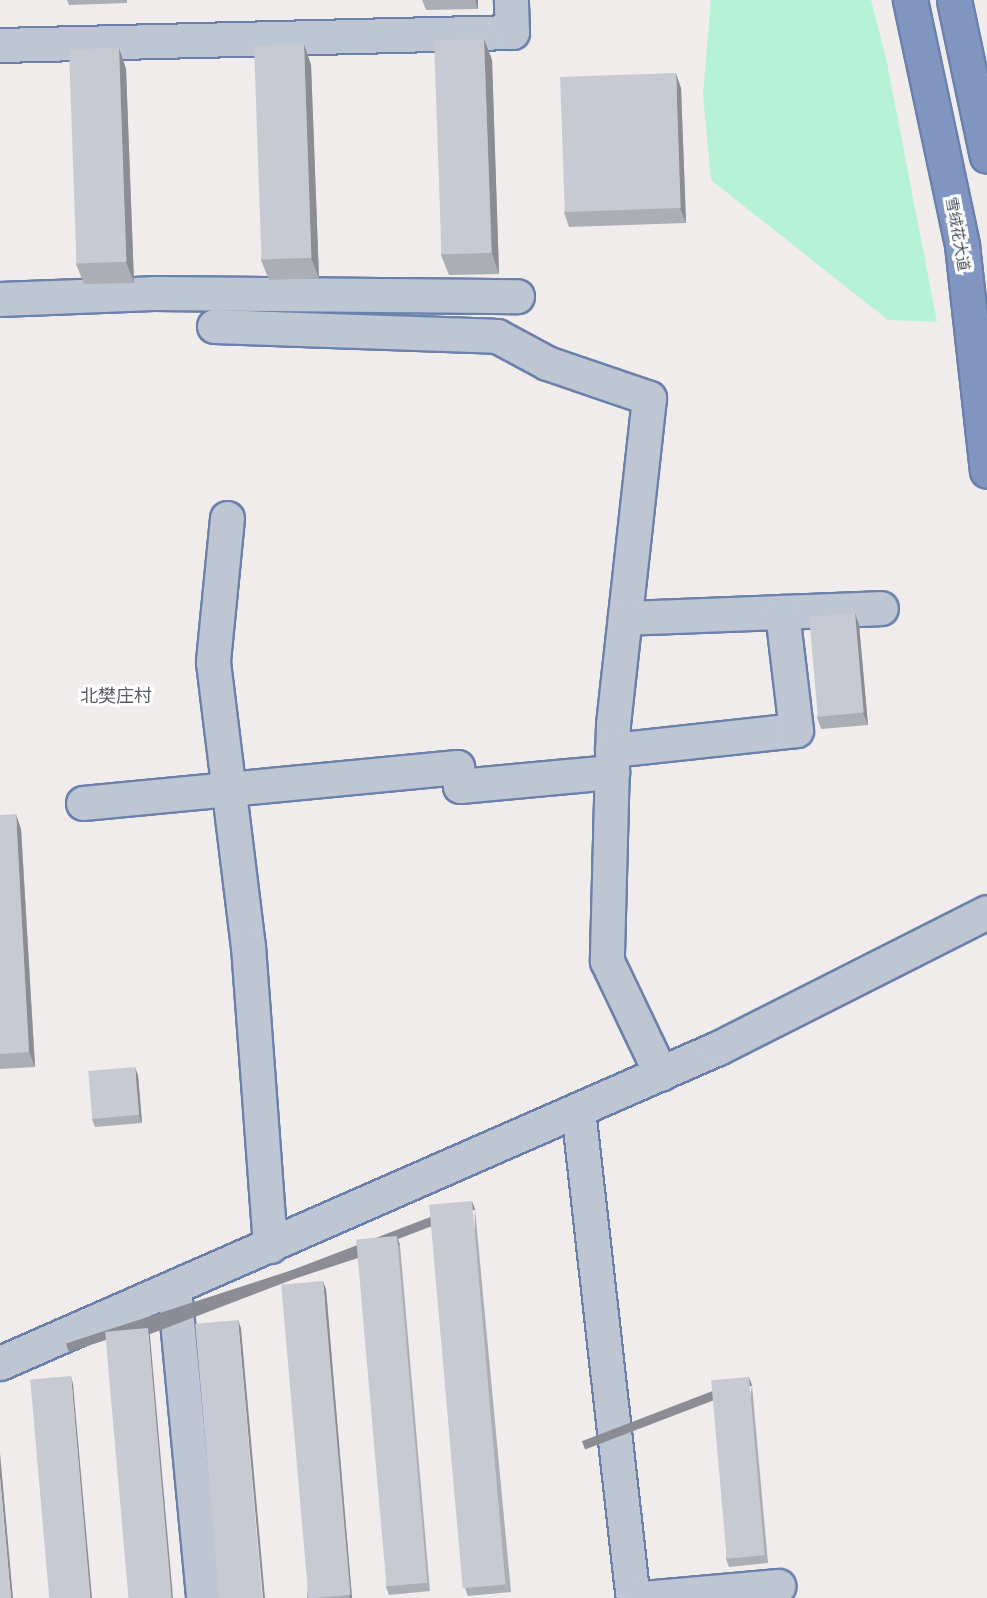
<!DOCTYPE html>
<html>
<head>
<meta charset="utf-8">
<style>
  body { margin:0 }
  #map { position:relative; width:987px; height:1598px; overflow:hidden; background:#f0ecec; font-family:Quicksand,"Noto Sans SC",sans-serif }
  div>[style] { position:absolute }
  .green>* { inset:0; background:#b6f2d5 }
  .roads { filter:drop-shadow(2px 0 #6b81ac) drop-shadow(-2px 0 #6b81ac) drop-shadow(0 2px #6b81ac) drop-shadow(0 -2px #6b81ac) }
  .minor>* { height:33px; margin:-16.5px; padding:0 16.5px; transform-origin:16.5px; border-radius:16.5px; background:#bec6d3 }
  .highway>* { height:33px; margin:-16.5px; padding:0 16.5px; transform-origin:16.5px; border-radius:16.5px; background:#8096c0 }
  .wall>* { inset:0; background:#acaeb5 }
  .shaded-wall>* { inset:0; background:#8c8d94; transform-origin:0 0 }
  .building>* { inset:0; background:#c8cad3; transform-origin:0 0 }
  span { translate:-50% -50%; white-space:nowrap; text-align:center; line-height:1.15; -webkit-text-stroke:6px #fff; paint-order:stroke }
  .street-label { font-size:15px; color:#434d5b }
  .quarter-label { font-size:18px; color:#595c62 }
</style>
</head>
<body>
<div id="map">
  <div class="green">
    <i style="clip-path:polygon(711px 0,871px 0,886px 58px,937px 322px,888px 320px,711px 180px,703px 95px)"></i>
  </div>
  <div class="roads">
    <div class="minor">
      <i style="left:0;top:45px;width:512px;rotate:-1.45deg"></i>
      <i style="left:512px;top:32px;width:32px;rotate:-92deg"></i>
      <i style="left:0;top:299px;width:153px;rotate:-2.2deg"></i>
      <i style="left:153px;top:293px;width:364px;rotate:0.5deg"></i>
      <i style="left:214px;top:326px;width:283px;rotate:2deg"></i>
      <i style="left:497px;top:336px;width:57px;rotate:28.4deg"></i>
      <i style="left:547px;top:363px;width:108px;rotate:18.9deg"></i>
      <i style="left:649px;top:398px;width:328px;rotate:96.3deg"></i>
      <i style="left:613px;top:724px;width:237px;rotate:91.5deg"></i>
      <i style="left:607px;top:961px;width:125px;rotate:64.5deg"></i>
      <i style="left:227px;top:518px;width:145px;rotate:95.6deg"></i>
      <i style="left:213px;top:662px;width:286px;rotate:83deg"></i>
      <i style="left:248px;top:946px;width:301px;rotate:85.8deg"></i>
      <i style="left:625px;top:618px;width:256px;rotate:-2.2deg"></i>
      <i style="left:612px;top:750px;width:185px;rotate:-6.2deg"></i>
      <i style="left:796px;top:730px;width:119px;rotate:-96.8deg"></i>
      <i style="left:83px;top:803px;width:376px;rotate:-5.5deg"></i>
      <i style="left:457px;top:767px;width:19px;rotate:81deg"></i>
      <i style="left:460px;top:786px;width:153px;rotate:-5.3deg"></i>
      <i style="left:578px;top:1110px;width:491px;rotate:83.6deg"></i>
      <i style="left:174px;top:1289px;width:310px;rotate:84.6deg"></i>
      <i style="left:0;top:1363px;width:784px;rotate:-23.69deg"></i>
      <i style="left:718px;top:1048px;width:301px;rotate:-26.8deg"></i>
      <i style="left:643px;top:1598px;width:136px;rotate:-5.1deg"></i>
    </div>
    <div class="highway">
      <i style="left:910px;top:0;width:250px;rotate:78deg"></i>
      <i style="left:962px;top:245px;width:227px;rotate:83.7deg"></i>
      <i style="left:954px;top:0;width:159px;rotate:78.1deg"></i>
    </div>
  </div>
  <div class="wall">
    <i style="clip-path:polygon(67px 0,127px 0,127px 3px,69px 5px)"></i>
    <i style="clip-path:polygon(422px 0,478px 0,478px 9px,426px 10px)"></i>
    <i style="clip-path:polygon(484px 39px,492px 60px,499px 274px,449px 275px,441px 255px)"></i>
    <i style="clip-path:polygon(304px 44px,311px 65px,319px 278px,269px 280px,261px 260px)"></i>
    <i style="clip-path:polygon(119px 48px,126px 69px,134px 283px,84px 284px,76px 264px)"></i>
    <i style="clip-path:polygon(681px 88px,686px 223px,569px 227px,564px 212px)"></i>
    <i style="clip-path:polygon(855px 613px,859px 625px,868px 725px,821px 729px,817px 717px)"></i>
    <i style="clip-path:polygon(0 815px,21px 829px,35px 1067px,0 1069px)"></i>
    <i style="clip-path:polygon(138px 1075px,142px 1123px,95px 1127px,92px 1119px)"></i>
    <i style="clip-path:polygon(475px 1209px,511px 1592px,468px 1596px,465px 1588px)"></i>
    <i style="clip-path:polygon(397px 1236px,400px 1245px,430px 1591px,389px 1595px,386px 1587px)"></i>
    <i style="clip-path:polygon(326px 1289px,352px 1598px,307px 1598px)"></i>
    <i style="clip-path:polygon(752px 1385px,768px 1563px,729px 1567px,726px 1559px)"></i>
  </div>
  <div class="shaded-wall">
    <i style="clip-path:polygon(475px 0,478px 0,478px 9px)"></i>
    <i style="clip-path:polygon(484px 39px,492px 60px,499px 274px,492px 253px)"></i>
    <i style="clip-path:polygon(304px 44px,311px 65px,319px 278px,311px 258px)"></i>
    <i style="clip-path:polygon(119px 48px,126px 69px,134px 283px,126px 262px)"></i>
    <i style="clip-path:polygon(676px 73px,681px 88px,686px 223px,680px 208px)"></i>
    <i style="clip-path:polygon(855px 613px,859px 625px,868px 725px,863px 713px)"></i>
    <i style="clip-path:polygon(16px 814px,21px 829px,35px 1067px,29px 1052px)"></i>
    <i style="clip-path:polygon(135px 1067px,138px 1075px,142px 1123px,139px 1115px)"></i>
    <i style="left:472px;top:1201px;width:9px;height:385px;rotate:69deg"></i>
    <i style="left:397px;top:1236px;width:9px;height:348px;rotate:72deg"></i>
    <i style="clip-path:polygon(323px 1281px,326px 1289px,352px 1598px,350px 1598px,349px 1595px)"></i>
    <i style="clip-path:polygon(238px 1320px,241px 1328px,265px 1598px,263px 1598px)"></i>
    <i style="clip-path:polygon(148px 1328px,150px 1336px,173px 1598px,170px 1598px)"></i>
    <i style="clip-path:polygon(71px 1376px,73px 1384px,92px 1598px,90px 1598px)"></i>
    <i style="left:749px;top:1377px;width:9px;height:179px;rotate:69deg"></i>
    <i style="clip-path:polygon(0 1453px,13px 1598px,11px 1598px,0 1477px)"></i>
  </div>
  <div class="building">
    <i style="left:484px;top:39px;width:214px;height:50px;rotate:88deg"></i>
    <i style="left:304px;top:44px;width:214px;height:50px;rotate:88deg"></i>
    <i style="left:119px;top:48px;width:214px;height:50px;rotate:88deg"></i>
    <i style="left:676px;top:73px;width:135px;height:116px;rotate:88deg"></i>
    <i style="left:855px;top:613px;width:100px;height:46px;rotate:85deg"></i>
    <i style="clip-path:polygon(16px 814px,29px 1052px,0 1054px,0 815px)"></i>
    <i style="left:135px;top:1067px;width:48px;height:47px;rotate:85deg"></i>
    <i style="left:472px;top:1201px;width:385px;height:43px;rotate:85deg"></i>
    <i style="left:397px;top:1236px;width:348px;height:41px;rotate:85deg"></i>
    <i style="left:323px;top:1281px;width:315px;height:42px;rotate:85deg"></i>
    <i style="left:238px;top:1320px;width:279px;height:43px;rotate:85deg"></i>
    <i style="left:148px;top:1328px;width:271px;height:43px;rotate:85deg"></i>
    <i style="left:71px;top:1376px;width:223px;height:41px;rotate:85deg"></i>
    <i style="left:749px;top:1377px;width:179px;height:38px;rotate:85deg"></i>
    <i style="clip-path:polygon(0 1477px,11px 1598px,0 1598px)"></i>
  </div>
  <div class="street-label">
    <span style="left:958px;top:234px;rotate:80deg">雪绒花大道</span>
  </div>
  <div class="quarter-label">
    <span style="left:116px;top:696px">北樊庄村</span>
  </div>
</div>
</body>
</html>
